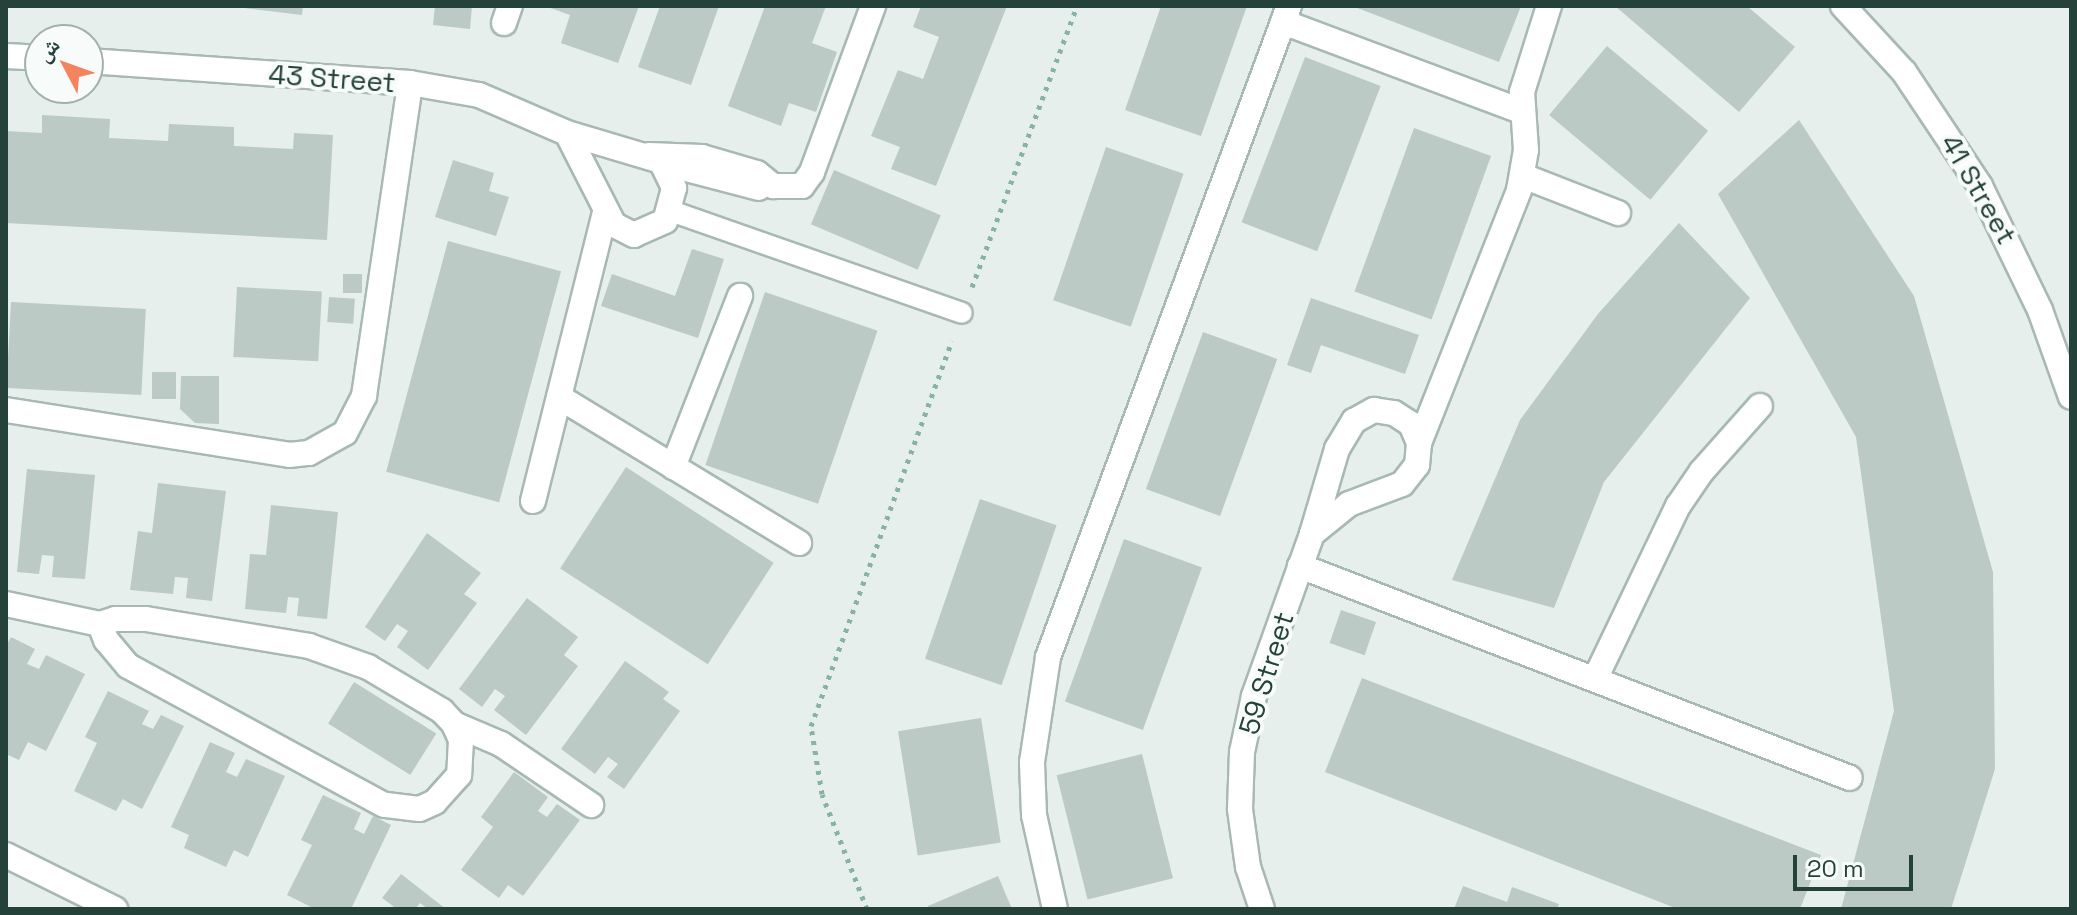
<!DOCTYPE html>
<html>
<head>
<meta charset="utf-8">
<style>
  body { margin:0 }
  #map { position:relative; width:2077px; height:915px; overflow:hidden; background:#e6efeb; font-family:"Space Grotesk","Noto Naskh Arabic",sans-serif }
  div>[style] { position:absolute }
  .building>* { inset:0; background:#bbcac4; transform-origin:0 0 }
  .path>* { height:5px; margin-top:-2.5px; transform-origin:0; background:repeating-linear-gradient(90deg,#86b3a5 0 4px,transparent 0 10px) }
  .roads { filter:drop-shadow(2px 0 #a8b8b2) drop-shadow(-2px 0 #a8b8b2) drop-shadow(0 2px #a8b8b2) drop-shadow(0 -2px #a8b8b2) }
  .service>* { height:20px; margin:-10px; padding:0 10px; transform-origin:10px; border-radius:10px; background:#fff }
  .minor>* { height:24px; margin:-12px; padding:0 12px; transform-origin:12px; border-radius:12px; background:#fff }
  span { translate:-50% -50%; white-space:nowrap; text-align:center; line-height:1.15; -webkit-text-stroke:8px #f7fbf9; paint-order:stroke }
  .street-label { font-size:28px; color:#24423a }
  .frame { position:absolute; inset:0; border:8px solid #24423a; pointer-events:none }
  .north { position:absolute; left:24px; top:24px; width:80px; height:80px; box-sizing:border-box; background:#f7fbf9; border:2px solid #a3b1ad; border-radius:50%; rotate:311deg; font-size:22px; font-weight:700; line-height:32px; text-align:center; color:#24423a }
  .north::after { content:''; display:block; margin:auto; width:28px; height:36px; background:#f4845f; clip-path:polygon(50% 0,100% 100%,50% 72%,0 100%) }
  .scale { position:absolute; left:1793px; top:855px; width:120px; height:36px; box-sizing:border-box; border:4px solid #24423a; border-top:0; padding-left:10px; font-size:24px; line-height:28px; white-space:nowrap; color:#24423a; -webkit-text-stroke:6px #f7fbf9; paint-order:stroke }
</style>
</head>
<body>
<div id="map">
  <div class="building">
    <i style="clip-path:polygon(228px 6px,303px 6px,302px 15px)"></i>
    <i style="clip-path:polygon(435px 6px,472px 6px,470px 29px,433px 25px)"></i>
    <i style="clip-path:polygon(545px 6px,639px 6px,618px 63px,561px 43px,570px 15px)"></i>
    <i style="clip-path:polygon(660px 6px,719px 6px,691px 85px,638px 67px)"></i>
    <i style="clip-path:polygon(765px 6px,826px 6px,812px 43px,837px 52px,816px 112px,789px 103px,781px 126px,728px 106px)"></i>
    <i style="clip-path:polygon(921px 6px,1007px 6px,936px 186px,891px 169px,900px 147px,871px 136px,898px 70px,923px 79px,939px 37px,913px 27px)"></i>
    <i style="clip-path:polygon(1161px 6px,1247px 6px,1201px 136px,1125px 110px)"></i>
    <i style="clip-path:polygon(1352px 6px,1521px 6px,1499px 62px)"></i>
    <i style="clip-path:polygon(1615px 6px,1747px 6px,1795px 47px,1739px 112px)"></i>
    <i style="left:1607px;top:46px;width:132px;height:90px;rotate:40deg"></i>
    <i style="left:1305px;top:57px;width:81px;height:177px;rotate:21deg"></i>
    <i style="clip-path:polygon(42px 115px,110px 119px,109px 138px,168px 141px,169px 124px,234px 127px,234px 146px,293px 149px,294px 133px,333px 135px,327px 240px,6px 223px,6px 131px,42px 133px)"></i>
    <i style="clip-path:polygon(1799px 120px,1914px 296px,1993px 572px,1995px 769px,1951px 909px,1841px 909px,1894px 711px,1856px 437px,1718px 194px)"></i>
    <i style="left:1414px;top:128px;width:82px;height:174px;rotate:20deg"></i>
    <i style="left:1106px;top:147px;width:82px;height:162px;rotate:19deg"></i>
    <i style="clip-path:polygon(453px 160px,494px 173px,489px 191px,509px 197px,496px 236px,435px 217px)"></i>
    <i style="left:834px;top:170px;width:116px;height:59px;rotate:23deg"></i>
    <i style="clip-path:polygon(1679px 223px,1750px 298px,1604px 482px,1554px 608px,1452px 580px,1520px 420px,1598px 314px)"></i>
    <i style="left:448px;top:241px;width:117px;height:239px;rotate:15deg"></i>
    <i style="clip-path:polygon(692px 249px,724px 259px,698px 338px,601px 306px,612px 274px,675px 296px)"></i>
    <i style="left:343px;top:274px;width:19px;height:19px"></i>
    <i style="left:237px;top:287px;width:85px;height:70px;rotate:3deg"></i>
    <i style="left:765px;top:292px;width:119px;height:183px;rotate:19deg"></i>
    <i style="left:329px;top:297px;width:26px;height:25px;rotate:4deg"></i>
    <i style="clip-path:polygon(1311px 298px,1419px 335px,1405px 374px,1321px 345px,1311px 373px,1287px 365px)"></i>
    <i style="left:11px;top:302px;width:135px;height:86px;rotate:3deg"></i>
    <i style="left:1203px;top:332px;width:79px;height:167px;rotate:20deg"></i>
    <i style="left:152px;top:372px;width:24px;height:27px"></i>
    <i style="clip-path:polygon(181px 376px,219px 376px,219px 424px,195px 423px,180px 409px)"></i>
    <i style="left:626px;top:467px;width:176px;height:121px;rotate:33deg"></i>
    <i style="clip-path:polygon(27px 469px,95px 475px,85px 579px,52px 577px,54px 556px,42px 555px,39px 574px,17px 572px)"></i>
    <i style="clip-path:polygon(158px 483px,226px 491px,212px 601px,186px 598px,188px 578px,175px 577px,173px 594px,130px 590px,138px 531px,152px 533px)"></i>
    <i style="left:980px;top:499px;width:81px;height:169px;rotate:19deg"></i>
    <i style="clip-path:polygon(271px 505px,338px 512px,327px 619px,297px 616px,299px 598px,288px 597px,286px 613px,245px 609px,250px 554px,266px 555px)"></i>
    <i style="clip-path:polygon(427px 533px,481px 573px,464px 594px,477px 603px,428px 670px,397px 647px,408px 631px,397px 624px,385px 641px,365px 627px)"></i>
    <i style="left:1124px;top:539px;width:83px;height:173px;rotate:20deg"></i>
    <i style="clip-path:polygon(527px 598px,578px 637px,564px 655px,578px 666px,526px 735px,494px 710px,505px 696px,495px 689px,482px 707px,459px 689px)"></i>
    <i style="left:1341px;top:610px;width:37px;height:35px;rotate:19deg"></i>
    <i style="clip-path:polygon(11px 637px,35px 649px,27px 664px,39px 669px,46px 655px,85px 674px,46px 751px,28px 742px,19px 760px,6px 754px,6px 646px)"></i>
    <i style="clip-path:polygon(625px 661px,669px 692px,663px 699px,680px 711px,624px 789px,607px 777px,618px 764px,608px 757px,595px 774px,561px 749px)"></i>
    <i style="clip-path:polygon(1362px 678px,1821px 855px,1800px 909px,1678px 909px,1325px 772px)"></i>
    <i style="left:354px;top:682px;width:97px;height:49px;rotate:32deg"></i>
    <i style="clip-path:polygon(108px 691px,149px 711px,142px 724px,153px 729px,161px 715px,184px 726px,142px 809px,123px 799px,116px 811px,74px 791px,97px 743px,85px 737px)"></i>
    <i style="left:981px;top:718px;width:126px;height:84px;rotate:81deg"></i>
    <i style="clip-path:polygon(210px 742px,235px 753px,226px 772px,237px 777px,246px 759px,285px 776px,248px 857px,234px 850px,226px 867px,184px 848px,189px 835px,171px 827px)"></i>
    <i style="left:1142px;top:754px;width:128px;height:88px;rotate:76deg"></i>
    <i style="clip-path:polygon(514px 772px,548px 797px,538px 811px,547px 817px,557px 804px,580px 820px,523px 896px,508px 885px,499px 898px,461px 870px,493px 827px,481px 817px)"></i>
    <i style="clip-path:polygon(323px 795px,361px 813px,354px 829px,364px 834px,373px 816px,391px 825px,351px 909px,315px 909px,287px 895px,312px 845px,301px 840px)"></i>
    <i style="clip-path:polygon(401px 874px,446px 909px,428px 909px,420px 903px,415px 909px,397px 909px,382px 898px)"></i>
    <i style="clip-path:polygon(998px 876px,1012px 909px,929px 909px,928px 906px)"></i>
    <i style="clip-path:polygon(1463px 886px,1507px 902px,1512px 887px,1559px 904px,1557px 909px,1454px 909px)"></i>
  </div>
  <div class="path">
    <i style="left:972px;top:287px;width:300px;rotate:-69.5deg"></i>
    <i style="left:867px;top:909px;width:123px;rotate:-111.4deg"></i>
    <i style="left:822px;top:794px;width:69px;rotate:-99.2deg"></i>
    <i style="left:811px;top:726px;width:410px;rotate:-69.9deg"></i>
  </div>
  <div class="roads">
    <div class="service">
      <i style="left:671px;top:211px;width:308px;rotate:19.3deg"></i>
    </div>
    <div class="minor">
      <i style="left:1843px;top:6px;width:90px;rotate:47.3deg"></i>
      <i style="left:1904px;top:72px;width:137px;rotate:56.3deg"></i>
      <i style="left:1980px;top:186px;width:138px;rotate:64.2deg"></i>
      <i style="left:2040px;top:310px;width:92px;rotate:70.4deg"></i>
      <i style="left:1283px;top:22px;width:254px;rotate:20.5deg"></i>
      <i style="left:504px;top:23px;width:18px;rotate:-71deg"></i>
      <i style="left:6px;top:56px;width:34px;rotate:3deg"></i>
      <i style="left:88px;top:61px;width:323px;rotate:3.9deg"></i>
      <i style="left:410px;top:83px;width:70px;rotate:9.9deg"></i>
      <i style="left:479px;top:95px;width:96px;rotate:23.4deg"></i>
      <i style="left:567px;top:133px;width:98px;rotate:16.6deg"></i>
      <i style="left:661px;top:161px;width:30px;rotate:64deg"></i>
      <i style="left:674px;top:188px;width:34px;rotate:105deg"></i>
      <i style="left:665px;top:221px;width:34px;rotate:156deg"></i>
      <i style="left:634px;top:235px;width:22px;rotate:-153deg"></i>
      <i style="left:614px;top:225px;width:103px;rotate:-117.1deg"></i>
      <i style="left:649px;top:155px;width:53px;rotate:2.2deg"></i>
      <i style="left:702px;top:157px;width:57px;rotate:16.2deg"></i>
      <i style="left:757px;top:173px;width:21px;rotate:39deg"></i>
      <i style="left:773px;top:186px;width:29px"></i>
      <i style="left:802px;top:186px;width:17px;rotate:-54deg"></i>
      <i style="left:812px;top:172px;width:177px;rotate:-69.8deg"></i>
      <i style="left:686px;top:169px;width:75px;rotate:14.6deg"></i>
      <i style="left:1523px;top:176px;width:102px;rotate:21.3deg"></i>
      <i style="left:559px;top:397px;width:281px;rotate:31.3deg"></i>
      <i style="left:6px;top:410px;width:287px;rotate:9deg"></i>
      <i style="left:289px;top:455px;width:20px;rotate:-6deg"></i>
      <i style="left:309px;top:453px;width:41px;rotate:-29.1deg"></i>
      <i style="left:345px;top:433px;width:42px;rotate:-62.8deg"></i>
      <i style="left:364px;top:396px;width:316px;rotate:-81.6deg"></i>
      <i style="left:1374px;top:410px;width:20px;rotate:9deg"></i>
      <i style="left:1394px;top:413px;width:20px;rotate:33deg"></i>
      <i style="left:1411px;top:424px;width:21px;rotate:67deg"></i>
      <i style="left:1419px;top:443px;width:22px;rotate:95deg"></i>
      <i style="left:1417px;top:465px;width:24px;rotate:128deg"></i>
      <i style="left:1402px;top:484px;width:57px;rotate:159.3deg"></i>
      <i style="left:1349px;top:504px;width:48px;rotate:141deg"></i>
      <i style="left:1312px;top:534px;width:89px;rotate:-73.6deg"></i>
      <i style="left:1337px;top:449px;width:33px;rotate:-59deg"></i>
      <i style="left:1354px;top:421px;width:23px;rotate:-29deg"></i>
      <i style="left:1419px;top:443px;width:272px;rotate:-68.4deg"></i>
      <i style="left:1519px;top:190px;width:41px;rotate:-80.1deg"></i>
      <i style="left:1526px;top:150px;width:58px;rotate:-93.9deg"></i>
      <i style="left:1522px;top:92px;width:90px;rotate:-72.6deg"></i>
      <i style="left:673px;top:467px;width:184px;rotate:-68.6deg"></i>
      <i style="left:533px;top:501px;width:297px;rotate:-76deg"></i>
      <i style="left:1300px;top:566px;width:589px;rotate:21.08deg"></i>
      <i style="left:6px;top:604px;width:96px;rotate:12deg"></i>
      <i style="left:115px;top:619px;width:31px"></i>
      <i style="left:146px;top:619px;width:165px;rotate:9.4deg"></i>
      <i style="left:309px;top:646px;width:63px;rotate:19.6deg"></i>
      <i style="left:368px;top:667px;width:86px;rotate:30.7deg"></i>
      <i style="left:442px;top:711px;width:18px;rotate:47deg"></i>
      <i style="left:454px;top:724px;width:17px;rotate:66deg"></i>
      <i style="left:461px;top:740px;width:35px;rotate:93deg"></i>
      <i style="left:459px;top:775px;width:36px;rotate:132deg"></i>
      <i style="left:435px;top:802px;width:17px;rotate:156deg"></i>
      <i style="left:419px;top:809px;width:35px;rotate:-173deg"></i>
      <i style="left:384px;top:805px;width:291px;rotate:-151.5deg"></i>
      <i style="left:128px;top:666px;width:34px;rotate:-130deg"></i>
      <i style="left:106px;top:640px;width:17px;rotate:-111deg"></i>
      <i style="left:100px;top:624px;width:16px;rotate:-18deg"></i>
      <i style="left:1595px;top:679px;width:192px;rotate:-64.4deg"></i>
      <i style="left:1678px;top:506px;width:42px;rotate:-55.6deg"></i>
      <i style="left:1702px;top:471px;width:87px;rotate:-48.3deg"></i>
      <i style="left:454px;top:724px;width:51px;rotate:23.1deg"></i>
      <i style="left:501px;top:744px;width:109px;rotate:34.1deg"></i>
      <i style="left:6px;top:855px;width:122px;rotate:26.4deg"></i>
      <i style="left:1055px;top:909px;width:96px;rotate:-102.6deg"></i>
      <i style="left:1034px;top:815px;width:53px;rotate:-92.2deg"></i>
      <i style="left:1032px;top:762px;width:106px;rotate:-81.3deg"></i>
      <i style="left:1048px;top:657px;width:694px;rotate:-69.69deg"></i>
      <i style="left:1262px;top:909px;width:44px;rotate:-108.4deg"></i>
      <i style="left:1248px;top:867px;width:59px;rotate:-97.9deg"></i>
      <i style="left:1240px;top:809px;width:57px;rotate:-88deg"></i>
      <i style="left:1242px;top:752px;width:57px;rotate:-77.9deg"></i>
      <i style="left:1254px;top:696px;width:172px;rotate:-70.3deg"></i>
    </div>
  </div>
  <div class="street-label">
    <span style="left:332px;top:78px;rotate:4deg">43 Street</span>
    <span style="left:1979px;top:189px;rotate:60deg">41 Street</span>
    <span style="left:1266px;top:673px;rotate:-73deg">59 Street</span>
  </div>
  <div class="frame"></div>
  <div class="north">ش</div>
  <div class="scale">20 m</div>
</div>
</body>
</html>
